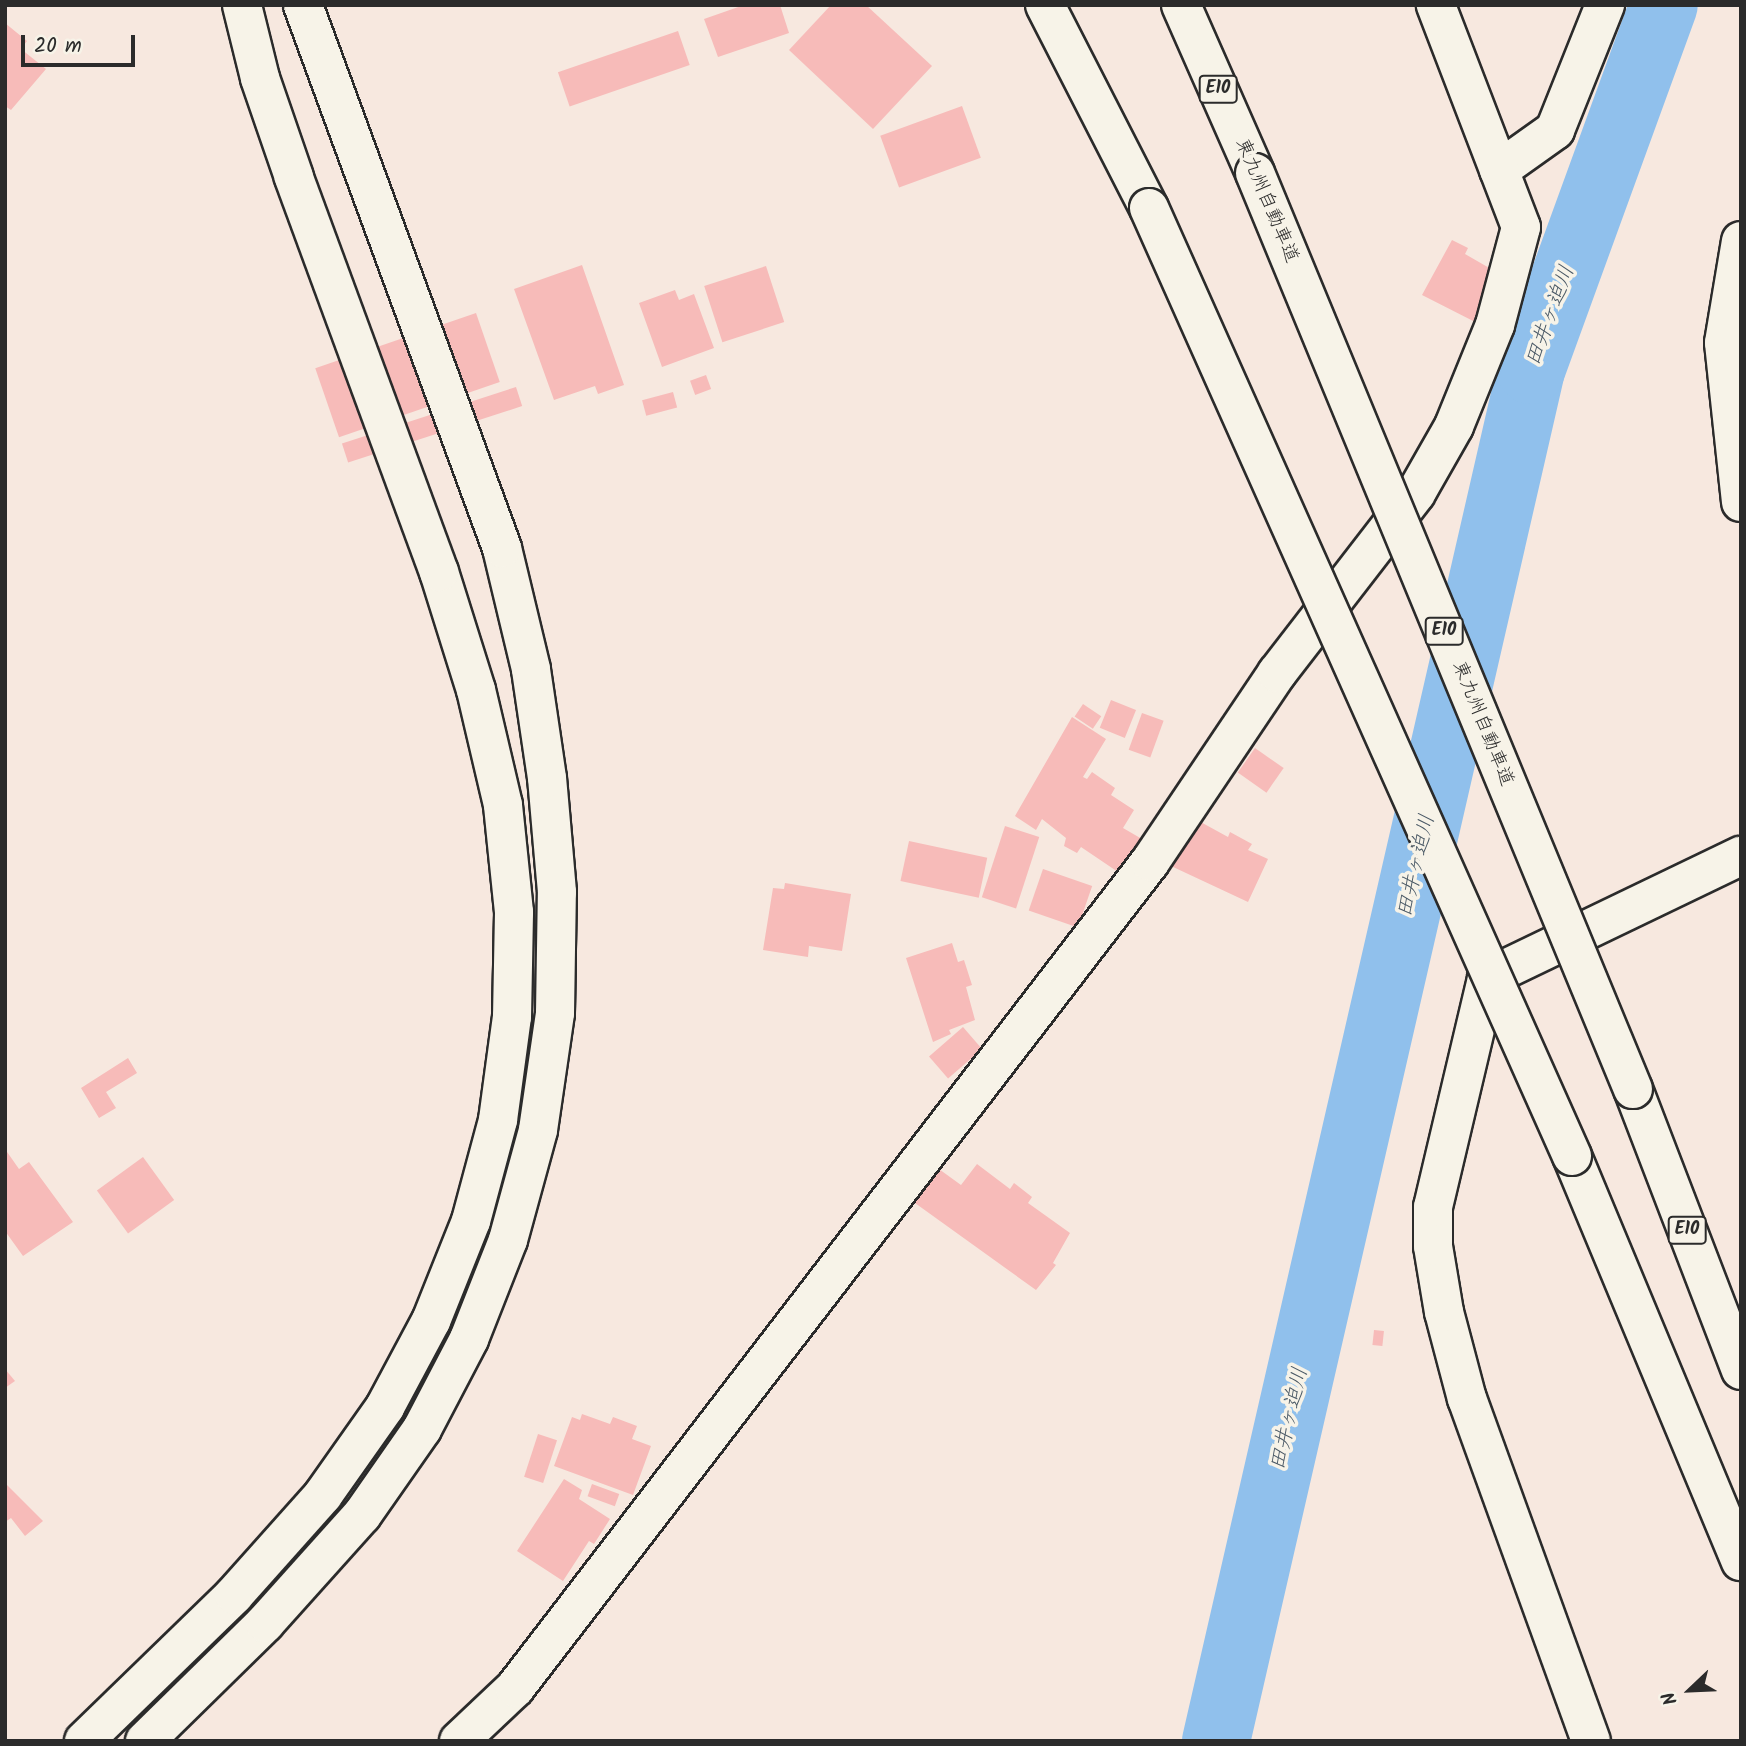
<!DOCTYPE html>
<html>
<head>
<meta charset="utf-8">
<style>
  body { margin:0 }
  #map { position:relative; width:1746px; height:1746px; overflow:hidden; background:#f7e8df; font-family:Kalam,"Klee One",sans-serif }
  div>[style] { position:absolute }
  .river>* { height:68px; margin:-34px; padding:0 34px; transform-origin:34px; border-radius:34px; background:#90c0ec }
  .building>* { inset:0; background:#f7bbb9; transform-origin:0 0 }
  .roads { filter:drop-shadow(2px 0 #2b2b2b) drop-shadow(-2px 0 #2b2b2b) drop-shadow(0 2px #2b2b2b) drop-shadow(0 -2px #2b2b2b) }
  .minor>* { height:38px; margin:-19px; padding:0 19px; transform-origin:19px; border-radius:19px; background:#f7f3e8 }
  .highway>* { height:38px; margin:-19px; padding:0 19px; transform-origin:19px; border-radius:19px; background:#f7f3e8 }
  .bridges { filter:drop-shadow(2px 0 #2b2b2b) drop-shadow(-2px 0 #2b2b2b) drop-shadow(0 2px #2b2b2b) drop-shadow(0 -2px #2b2b2b) }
  .highway-bridge>* { height:38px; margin:-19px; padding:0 19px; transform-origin:19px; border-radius:19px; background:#f7f3e8 }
  span { translate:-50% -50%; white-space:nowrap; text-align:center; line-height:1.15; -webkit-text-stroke:7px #f7f3e8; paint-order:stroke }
  .shield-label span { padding:2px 5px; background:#f7f3e8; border:2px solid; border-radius:5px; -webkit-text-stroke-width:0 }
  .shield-label { font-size:18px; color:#2b2b2b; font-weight:700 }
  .street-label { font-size:19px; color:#2b2b2b }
  .water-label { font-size:21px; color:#495865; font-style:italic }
  .frame { position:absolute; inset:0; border:7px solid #2b2b2b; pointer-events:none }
  .north { position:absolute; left:1655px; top:1655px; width:70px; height:70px; -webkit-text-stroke:5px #f7f3e8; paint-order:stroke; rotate:247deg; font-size:19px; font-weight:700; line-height:28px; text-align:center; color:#2b2b2b }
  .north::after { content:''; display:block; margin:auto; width:24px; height:32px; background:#2b2b2b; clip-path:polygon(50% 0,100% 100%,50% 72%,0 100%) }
  .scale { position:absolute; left:21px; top:35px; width:114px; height:32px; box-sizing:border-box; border:4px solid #2b2b2b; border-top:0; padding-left:9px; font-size:21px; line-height:24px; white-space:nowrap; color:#2b2b2b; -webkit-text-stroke:5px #f7f3e8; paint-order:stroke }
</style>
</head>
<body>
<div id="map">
  <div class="river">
    <i style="left:1216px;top:1741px;width:1407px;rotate:-77.06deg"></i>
    <i style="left:1531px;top:370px;width:388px;rotate:-70deg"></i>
  </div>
  <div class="building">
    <i style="clip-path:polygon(744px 5px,780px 5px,789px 33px,718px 57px,704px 19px)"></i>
    <i style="clip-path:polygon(831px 5px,866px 5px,932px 66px,873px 129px,789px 50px)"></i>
    <i style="clip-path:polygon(5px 23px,27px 41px,21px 49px,46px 69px,11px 110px,5px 106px)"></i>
    <i style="left:678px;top:31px;width:36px;height:127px;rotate:71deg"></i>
    <i style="left:962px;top:106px;width:55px;height:87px;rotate:70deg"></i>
    <i style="clip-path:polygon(1452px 240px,1468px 248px,1465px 254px,1498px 273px,1481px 325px,1422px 295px)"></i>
    <i style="clip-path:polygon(582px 265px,624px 385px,598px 394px,595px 386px,554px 400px,514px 289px)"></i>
    <i style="left:766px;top:266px;width:59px;height:65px;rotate:72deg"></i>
    <i style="clip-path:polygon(675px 290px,679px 300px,694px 294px,714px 348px,662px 367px,639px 303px)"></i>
    <i style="left:476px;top:313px;width:73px;height:170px;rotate:71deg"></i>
    <i style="left:706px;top:375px;width:15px;height:17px;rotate:70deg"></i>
    <i style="left:516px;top:387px;width:20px;height:183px;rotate:72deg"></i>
    <i style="left:673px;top:392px;width:16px;height:32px;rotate:75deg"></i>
    <i style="left:1111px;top:700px;width:27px;height:30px;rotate:22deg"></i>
    <i style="left:1083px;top:704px;width:22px;height:15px;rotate:34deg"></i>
    <i style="left:1142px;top:713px;width:23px;height:39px;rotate:20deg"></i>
    <i style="clip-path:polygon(1072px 717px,1106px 739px,1083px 777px,1087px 779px,1092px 772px,1115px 788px,1111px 795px,1134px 810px,1123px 828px,1142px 839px,1118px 872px,1081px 847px,1077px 853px,1064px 846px,1066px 838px,1042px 819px,1036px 830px,1015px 816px)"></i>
    <i style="left:1255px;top:748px;width:35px;height:30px;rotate:35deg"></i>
    <i style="clip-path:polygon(1197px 820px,1228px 837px,1230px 832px,1252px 844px,1248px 850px,1268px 859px,1248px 902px,1171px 866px)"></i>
    <i style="left:1005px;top:826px;width:36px;height:75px;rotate:18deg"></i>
    <i style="left:909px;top:841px;width:80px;height:41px;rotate:12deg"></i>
    <i style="left:1043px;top:869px;width:52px;height:44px;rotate:19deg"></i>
    <i style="clip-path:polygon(785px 883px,851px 894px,842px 951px,809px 946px,808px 957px,763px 950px,773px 888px,784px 889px)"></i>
    <i style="clip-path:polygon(952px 943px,958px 962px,964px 960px,972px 985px,966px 987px,975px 1020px,949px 1030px,951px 1034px,933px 1042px,906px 958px)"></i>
    <i style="left:963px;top:1027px;width:29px;height:45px;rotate:49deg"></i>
    <i style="clip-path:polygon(128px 1058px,137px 1073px,106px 1092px,116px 1108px,99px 1118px,81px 1088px)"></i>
    <i style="clip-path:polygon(5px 1149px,19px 1169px,29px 1162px,73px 1222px,23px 1256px,5px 1231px)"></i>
    <i style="left:143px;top:1157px;width:53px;height:57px;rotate:54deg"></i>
    <i style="clip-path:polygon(932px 1164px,961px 1185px,977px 1164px,1010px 1189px,1014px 1183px,1032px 1197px,1028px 1203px,1070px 1233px,1053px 1263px,1056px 1265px,1036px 1290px,908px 1198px)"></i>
    <i style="left:1374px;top:1330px;width:10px;height:15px;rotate:6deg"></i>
    <i style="clip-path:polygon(5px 1369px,15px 1381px,5px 1388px)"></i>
    <i style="clip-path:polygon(582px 1414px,610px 1424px,613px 1417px,637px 1426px,632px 1439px,651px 1446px,633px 1495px,554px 1466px,572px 1417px,580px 1420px)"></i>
    <i style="left:538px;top:1434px;width:20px;height:45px;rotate:18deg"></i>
    <i style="clip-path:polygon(564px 1479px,582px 1490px,579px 1499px,610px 1519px,594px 1544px,589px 1541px,563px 1581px,517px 1551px)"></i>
    <i style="clip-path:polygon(5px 1483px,43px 1521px,25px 1536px,11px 1518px,5px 1522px)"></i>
    <i style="left:592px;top:1484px;width:29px;height:13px;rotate:20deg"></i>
  </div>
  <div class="roads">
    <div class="minor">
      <i style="left:1499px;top:170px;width:69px;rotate:-35.5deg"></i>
      <i style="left:1555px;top:130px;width:135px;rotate:-68.2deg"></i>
      <i style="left:1741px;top:241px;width:103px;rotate:99.5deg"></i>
      <i style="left:1724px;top:343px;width:160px;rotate:83.9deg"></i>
      <i style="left:459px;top:1741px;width:77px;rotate:-43.4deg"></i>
      <i style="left:515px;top:1688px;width:1042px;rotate:-52.45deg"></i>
      <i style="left:1150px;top:862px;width:228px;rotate:-56.1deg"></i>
      <i style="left:1277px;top:673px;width:227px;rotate:-52.3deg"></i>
      <i style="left:1416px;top:493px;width:77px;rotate:-60.4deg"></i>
      <i style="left:1454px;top:426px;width:109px;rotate:-67.9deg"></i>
      <i style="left:1495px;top:325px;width:101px;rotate:-75.1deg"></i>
      <i style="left:1521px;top:227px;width:238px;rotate:-111deg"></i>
      <i style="left:1591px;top:1741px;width:364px;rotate:-109.9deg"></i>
      <i style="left:1467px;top:1399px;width:90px;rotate:-104.8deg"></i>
      <i style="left:1444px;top:1312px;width:67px;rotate:-99.5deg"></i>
      <i style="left:1433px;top:1246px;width:39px;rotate:-90deg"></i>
      <i style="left:1433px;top:1207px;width:235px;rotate:-76.7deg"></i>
      <i style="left:1487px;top:978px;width:282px;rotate:-25.7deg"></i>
    </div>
    <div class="highway">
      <i style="left:1045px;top:5px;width:228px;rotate:62.9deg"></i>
      <i style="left:1181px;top:5px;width:184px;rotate:66.2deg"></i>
      <i style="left:1633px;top:1089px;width:301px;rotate:69deg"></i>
      <i style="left:1572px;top:1156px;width:439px;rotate:67.4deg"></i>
      <i style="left:84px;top:1741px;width:209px;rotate:-44.2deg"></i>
      <i style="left:234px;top:1595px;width:134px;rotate:-48.3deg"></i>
      <i style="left:323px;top:1495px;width:108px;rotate:-54.8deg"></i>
      <i style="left:385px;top:1407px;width:98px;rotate:-61.9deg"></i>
      <i style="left:431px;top:1321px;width:108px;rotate:-68.2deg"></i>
      <i style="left:471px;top:1221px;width:105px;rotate:-75deg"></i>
      <i style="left:498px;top:1120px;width:104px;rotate:-82.3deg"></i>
      <i style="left:512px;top:1017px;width:105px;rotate:-88.9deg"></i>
      <i style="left:514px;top:912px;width:108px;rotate:-95.9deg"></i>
      <i style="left:503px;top:805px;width:118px;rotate:-103.2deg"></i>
      <i style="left:476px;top:690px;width:124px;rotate:-107.4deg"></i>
      <i style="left:439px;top:572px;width:421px;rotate:-110.2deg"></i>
      <i style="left:294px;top:177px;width:105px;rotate:-109deg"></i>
      <i style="left:260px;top:78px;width:75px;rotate:-103.9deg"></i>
      <i style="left:145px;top:1741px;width:168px;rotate:-44.5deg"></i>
      <i style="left:265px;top:1623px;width:145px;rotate:-48.1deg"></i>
      <i style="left:362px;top:1515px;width:105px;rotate:-55.1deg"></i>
      <i style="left:422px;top:1429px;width:102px;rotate:-62.4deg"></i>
      <i style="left:469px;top:1339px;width:106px;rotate:-68.5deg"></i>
      <i style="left:508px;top:1240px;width:114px;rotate:-74.7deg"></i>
      <i style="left:538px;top:1130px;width:118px;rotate:-81.7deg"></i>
      <i style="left:555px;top:1013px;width:121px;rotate:-89.1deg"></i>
      <i style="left:557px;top:892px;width:114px;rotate:-95deg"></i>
      <i style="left:547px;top:778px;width:110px;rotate:-98.4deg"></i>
      <i style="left:531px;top:669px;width:124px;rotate:-103.5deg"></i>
      <i style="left:502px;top:548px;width:578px;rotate:-110.13deg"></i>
    </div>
  </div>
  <div class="bridges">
    <div class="highway-bridge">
      <i style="left:1255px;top:173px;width:991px;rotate:67.58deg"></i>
      <i style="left:1149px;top:208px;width:1038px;rotate:65.95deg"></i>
    </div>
  </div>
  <div class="shield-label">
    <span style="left:1218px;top:89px">E10</span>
    <span style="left:1444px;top:631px">E10</span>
    <span style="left:1687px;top:1230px">E10</span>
  </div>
  <div class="street-label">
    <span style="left:1266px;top:201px;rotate:67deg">東九州自動車道</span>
    <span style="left:1482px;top:724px;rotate:68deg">東九州自動車道</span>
  </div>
  <div class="water-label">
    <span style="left:1551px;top:316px;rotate:-70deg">田井ヶ迫川</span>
    <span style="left:1417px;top:866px;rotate:-77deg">田井ヶ迫川</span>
    <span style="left:1290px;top:1419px;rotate:-77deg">田井ヶ迫川</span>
  </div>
  <div class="frame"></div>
  <div class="north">N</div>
  <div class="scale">20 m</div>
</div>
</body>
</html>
